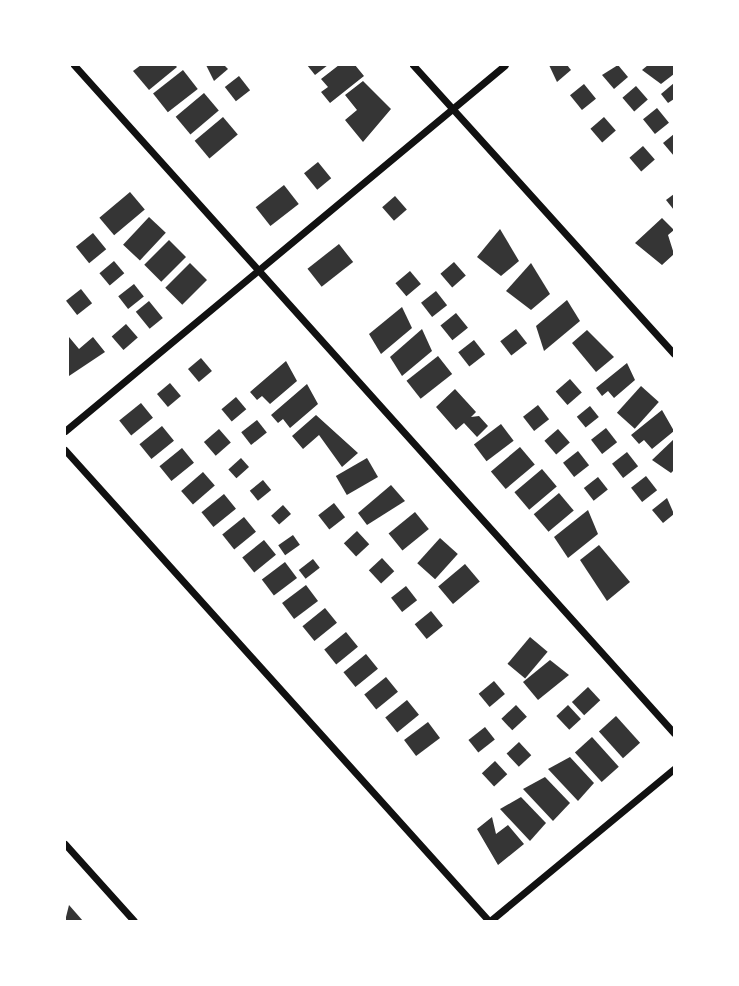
<!DOCTYPE html>
<html>
<head>
<meta charset="utf-8">
<style>
  body { margin:0 }
  #map { position:relative; width:739px; height:986px; overflow:hidden; background:#fff; font-family:Commissioner,sans-serif }
  div>[style] { position:absolute }
  .building>* { inset:0; background:#353535; transform-origin:0 0 }
  .minor>* { height:7px; margin:-3.5px; padding:0 3.5px; transform-origin:3.5px; border-radius:3.5px; background:#111 }
  span { translate:-50% -50%; white-space:nowrap; text-align:center; line-height:1.15; -webkit-text-stroke:5px #fff; paint-order:stroke }
  .frame { position:absolute; inset:0; border:66px solid #fff; pointer-events:none }
</style>
</head>
<body>
<div id="map">
  <div class="building">
    <i style="clip-path:polygon(141px 65px,175px 65px,177px 67px,149px 90px,133px 71px)"></i>
    <i style="clip-path:polygon(206px 65px,224px 65px,228px 69px,214px 81px)"></i>
    <i style="clip-path:polygon(307px 65px,328px 65px,315px 75px)"></i>
    <i style="clip-path:polygon(339px 65px,355px 65px,364px 76px,330px 103px,321px 92px,328px 87px,321px 79px)"></i>
    <i style="clip-path:polygon(549px 65px,567px 65px,571px 70px,557px 82px)"></i>
    <i style="clip-path:polygon(618px 65px,628px 77px,614px 89px,602px 75px)"></i>
    <i style="clip-path:polygon(648px 65px,674px 65px,674px 74px,661px 84px,642px 70px)"></i>
    <i style="left:183px;top:70px;width:24px;height:38px;rotate:52deg"></i>
    <i style="left:239px;top:76px;width:18px;height:18px;rotate:52deg"></i>
    <i style="clip-path:polygon(363px 81px,391px 109px,363px 142px,345px 120px,357px 110px,345px 95px)"></i>
    <i style="clip-path:polygon(674px 83px,674px 99px,668px 103px,661px 94px)"></i>
    <i style="left:584px;top:84px;width:19px;height:18px;rotate:51deg"></i>
    <i style="left:636px;top:86px;width:18px;height:18px;rotate:49deg"></i>
    <i style="left:204px;top:93px;width:23px;height:37px;rotate:50deg"></i>
    <i style="left:657px;top:108px;width:19px;height:18px;rotate:51deg"></i>
    <i style="left:223px;top:117px;width:23px;height:37px;rotate:50deg"></i>
    <i style="left:604px;top:117px;width:18px;height:18px;rotate:49deg"></i>
    <i style="clip-path:polygon(674px 134px,674px 156px,663px 143px)"></i>
    <i style="left:643px;top:146px;width:18px;height:18px;rotate:49deg"></i>
    <i style="left:318px;top:162px;width:21px;height:18px;rotate:51deg"></i>
    <i style="left:284px;top:185px;width:24px;height:36px;rotate:52deg"></i>
    <i style="left:130px;top:192px;width:23px;height:40px;rotate:50deg"></i>
    <i style="clip-path:polygon(674px 194px,674px 210px,666px 200px)"></i>
    <i style="left:395px;top:196px;width:18px;height:17px;rotate:49deg"></i>
    <i style="left:149px;top:217px;width:23px;height:38px;rotate:43deg"></i>
    <i style="clip-path:polygon(662px 218px,674px 230px,668px 235px,674px 254px,662px 265px,635px 243px)"></i>
    <i style="clip-path:polygon(500px 229px,519px 261px,501px 276px,477px 257px)"></i>
    <i style="left:93px;top:233px;width:21px;height:22px;rotate:51deg"></i>
    <i style="left:169px;top:240px;width:24px;height:35px;rotate:45deg"></i>
    <i style="left:339px;top:244px;width:23px;height:40px;rotate:52deg"></i>
    <i style="left:114px;top:261px;width:16px;height:19px;rotate:50deg"></i>
    <i style="left:454px;top:262px;width:18px;height:18px;rotate:49deg"></i>
    <i style="left:190px;top:263px;width:24px;height:35px;rotate:45deg"></i>
    <i style="clip-path:polygon(531px 263px,550px 294px,531px 310px,506px 291px)"></i>
    <i style="left:410px;top:271px;width:17px;height:19px;rotate:50deg"></i>
    <i style="left:134px;top:284px;width:16px;height:20px;rotate:52deg"></i>
    <i style="left:81px;top:289px;width:18px;height:19px;rotate:52deg"></i>
    <i style="left:436px;top:291px;width:18px;height:19px;rotate:52deg"></i>
    <i style="clip-path:polygon(567px 300px,580px 321px,544px 351px,536px 326px)"></i>
    <i style="left:149px;top:301px;width:22px;height:17px;rotate:51deg"></i>
    <i style="clip-path:polygon(402px 307px,412px 328px,381px 354px,369px 334px)"></i>
    <i style="left:456px;top:313px;width:19px;height:20px;rotate:51deg"></i>
    <i style="left:126px;top:324px;width:18px;height:19px;rotate:49deg"></i>
    <i style="clip-path:polygon(422px 329px,432px 351px,402px 376px,390px 357px)"></i>
    <i style="left:516px;top:329px;width:18px;height:20px;rotate:52deg"></i>
    <i style="clip-path:polygon(587px 330px,614px 357px,596px 372px,572px 343px)"></i>
    <i style="clip-path:polygon(69px 337px,79px 349px,93px 337px,105px 352px,69px 376px)"></i>
    <i style="left:474px;top:340px;width:18px;height:20px;rotate:52deg"></i>
    <i style="left:438px;top:356px;width:23px;height:40px;rotate:52deg"></i>
    <i style="left:201px;top:358px;width:17px;height:17px;rotate:50deg"></i>
    <i style="clip-path:polygon(286px 361px,297px 381px,270px 404px,262px 396px,257px 400px,250px 392px)"></i>
    <i style="clip-path:polygon(627px 363px,635px 380px,614px 398px,608px 391px,602px 396px,596px 388px)"></i>
    <i style="left:570px;top:379px;width:18px;height:19px;rotate:49deg"></i>
    <i style="left:170px;top:383px;width:17px;height:17px;rotate:50deg"></i>
    <i style="clip-path:polygon(307px 384px,318px 404px,290px 428px,283px 419px,278px 423px,271px 415px)"></i>
    <i style="left:641px;top:386px;width:24px;height:36px;rotate:42deg"></i>
    <i style="clip-path:polygon(455px 389px,476px 412px,471px 417px,479px 416px,488px 426px,477px 437px,464px 423px,456px 430px,436px 407px)"></i>
    <i style="left:236px;top:397px;width:16px;height:19px;rotate:50deg"></i>
    <i style="left:141px;top:403px;width:19px;height:28px;rotate:51deg"></i>
    <i style="left:538px;top:405px;width:18px;height:19px;rotate:52deg"></i>
    <i style="left:590px;top:406px;width:14px;height:17px;rotate:51deg"></i>
    <i style="clip-path:polygon(662px 410px,674px 431px,652px 449px,644px 440px,639px 444px,631px 435px)"></i>
    <i style="clip-path:polygon(316px 415px,358px 453px,342px 467px,319px 435px,303px 449px,292px 436px)"></i>
    <i style="left:257px;top:420px;width:16px;height:20px;rotate:52deg"></i>
    <i style="left:501px;top:424px;width:21px;height:34px;rotate:53deg"></i>
    <i style="left:162px;top:426px;width:19px;height:29px;rotate:51deg"></i>
    <i style="left:606px;top:428px;width:18px;height:19px;rotate:52deg"></i>
    <i style="left:219px;top:429px;width:18px;height:20px;rotate:49deg"></i>
    <i style="left:558px;top:429px;width:18px;height:18px;rotate:49deg"></i>
    <i style="clip-path:polygon(674px 439px,674px 470px,671px 473px,652px 460px)"></i>
    <i style="left:520px;top:447px;width:23px;height:38px;rotate:50deg"></i>
    <i style="left:182px;top:448px;width:19px;height:29px;rotate:51deg"></i>
    <i style="left:578px;top:451px;width:18px;height:19px;rotate:52deg"></i>
    <i style="left:627px;top:452px;width:18px;height:19px;rotate:52deg"></i>
    <i style="left:241px;top:458px;width:12px;height:17px;rotate:48deg"></i>
    <i style="left:367px;top:458px;width:22px;height:36px;rotate:60deg"></i>
    <i style="left:542px;top:469px;width:23px;height:36px;rotate:50deg"></i>
    <i style="left:203px;top:472px;width:18px;height:29px;rotate:49deg"></i>
    <i style="left:646px;top:476px;width:18px;height:19px;rotate:52deg"></i>
    <i style="left:598px;top:477px;width:16px;height:18px;rotate:52deg"></i>
    <i style="left:263px;top:480px;width:13px;height:17px;rotate:51deg"></i>
    <i style="clip-path:polygon(391px 485px,405px 501px,367px 525px,358px 513px)"></i>
    <i style="left:559px;top:493px;width:23px;height:33px;rotate:50deg"></i>
    <i style="left:224px;top:494px;width:19px;height:29px;rotate:51deg"></i>
    <i style="clip-path:polygon(667px 498px,674px 514px,663px 523px,652px 510px)"></i>
    <i style="left:334px;top:503px;width:18px;height:20px;rotate:52deg"></i>
    <i style="left:283px;top:505px;width:12px;height:16px;rotate:48deg"></i>
    <i style="clip-path:polygon(588px 510px,598px 534px,568px 558px,554px 537px)"></i>
    <i style="left:415px;top:512px;width:22px;height:34px;rotate:51deg"></i>
    <i style="left:244px;top:517px;width:19px;height:28px;rotate:51deg"></i>
    <i style="left:357px;top:531px;width:18px;height:18px;rotate:47deg"></i>
    <i style="left:293px;top:535px;width:12px;height:18px;rotate:55deg"></i>
    <i style="left:440px;top:538px;width:24px;height:34px;rotate:42deg"></i>
    <i style="left:264px;top:540px;width:19px;height:28px;rotate:51deg"></i>
    <i style="clip-path:polygon(599px 545px,630px 582px,607px 601px,580px 560px)"></i>
    <i style="left:382px;top:558px;width:18px;height:18px;rotate:47deg"></i>
    <i style="left:313px;top:559px;width:11px;height:18px;rotate:52deg"></i>
    <i style="left:285px;top:562px;width:20px;height:29px;rotate:53deg"></i>
    <i style="left:465px;top:564px;width:23px;height:35px;rotate:50deg"></i>
    <i style="left:306px;top:585px;width:20px;height:30px;rotate:53deg"></i>
    <i style="left:406px;top:586px;width:18px;height:19px;rotate:52deg"></i>
    <i style="left:325px;top:608px;width:19px;height:29px;rotate:51deg"></i>
    <i style="left:431px;top:611px;width:19px;height:21px;rotate:51deg"></i>
    <i style="left:346px;top:632px;width:19px;height:28px;rotate:51deg"></i>
    <i style="left:530px;top:637px;width:23px;height:35px;rotate:40deg"></i>
    <i style="left:366px;top:654px;width:19px;height:29px;rotate:51deg"></i>
    <i style="clip-path:polygon(550px 660px,569px 675px,538px 700px,523px 682px)"></i>
    <i style="left:386px;top:677px;width:19px;height:28px;rotate:51deg"></i>
    <i style="left:494px;top:681px;width:17px;height:20px;rotate:50deg"></i>
    <i style="left:588px;top:687px;width:18px;height:22px;rotate:47deg"></i>
    <i style="left:407px;top:700px;width:19px;height:28px;rotate:51deg"></i>
    <i style="left:516px;top:705px;width:16px;height:20px;rotate:47deg"></i>
    <i style="left:568px;top:705px;width:19px;height:16px;rotate:47deg"></i>
    <i style="left:616px;top:716px;width:36px;height:23px;rotate:48deg"></i>
    <i style="left:428px;top:722px;width:20px;height:30px;rotate:53deg"></i>
    <i style="left:485px;top:727px;width:16px;height:21px;rotate:52deg"></i>
    <i style="left:592px;top:737px;width:40px;height:23px;rotate:48deg"></i>
    <i style="left:519px;top:742px;width:18px;height:17px;rotate:47deg"></i>
    <i style="clip-path:polygon(570px 757px,594px 783px,578px 801px,548px 769px)"></i>
    <i style="left:495px;top:761px;width:18px;height:18px;rotate:47deg"></i>
    <i style="clip-path:polygon(545px 777px,570px 803px,553px 821px,523px 789px)"></i>
    <i style="clip-path:polygon(521px 797px,546px 823px,530px 841px,500px 809px)"></i>
    <i style="clip-path:polygon(492px 817px,496px 834px,508px 825px,524px 844px,498px 865px,477px 829px)"></i>
    <i style="clip-path:polygon(69px 905px,83px 921px,65px 921px)"></i>
  </div>
  <div class="minor">
    <i style="left:74px;top:65px;width:898px;rotate:48.07deg"></i>
    <i style="left:413px;top:65px;width:389px;rotate:47.9deg"></i>
    <i style="left:65px;top:431px;width:572px;rotate:-39.75deg"></i>
    <i style="left:65px;top:450px;width:634px;rotate:48.01deg"></i>
    <i style="left:65px;top:844px;width:103px;rotate:48.1deg"></i>
    <i style="left:490px;top:921px;width:239px;rotate:-39.6deg"></i>
  </div>
  <div class="frame"></div>
</div>
</body>
</html>
